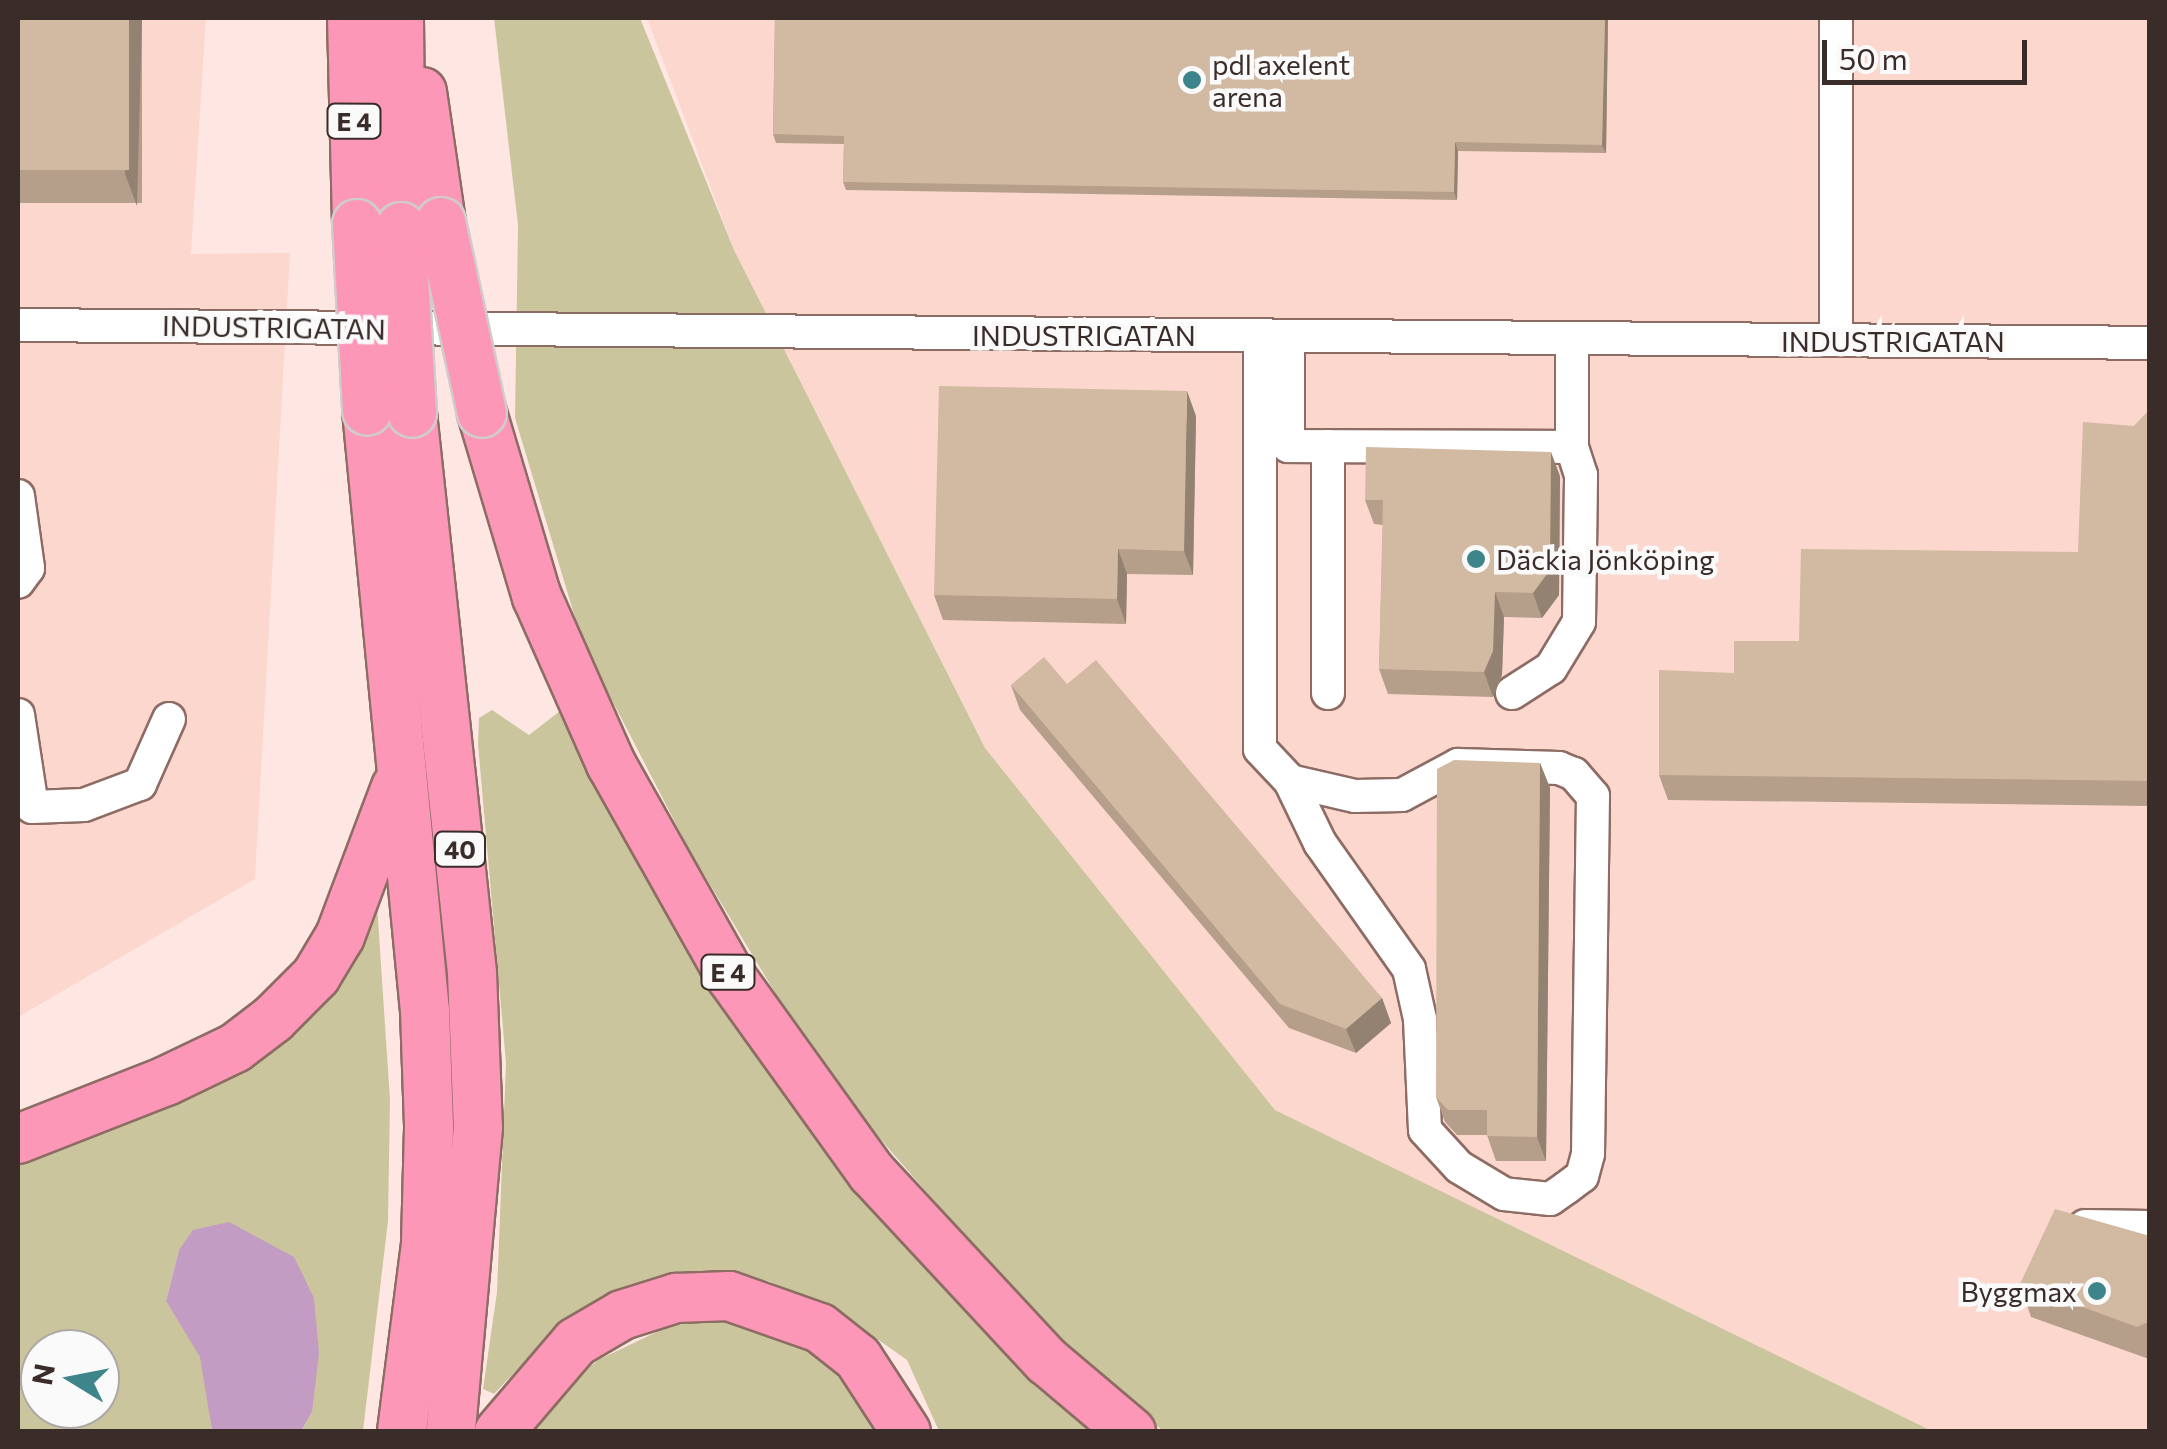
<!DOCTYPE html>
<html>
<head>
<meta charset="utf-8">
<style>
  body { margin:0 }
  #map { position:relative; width:2167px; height:1449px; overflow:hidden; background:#fee7e2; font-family:Commissioner,sans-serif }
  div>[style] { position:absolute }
  .built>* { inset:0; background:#fcd7ce }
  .green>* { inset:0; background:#cbc59d }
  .water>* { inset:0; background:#c29cc2 }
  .roads { filter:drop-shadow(2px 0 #8d6c64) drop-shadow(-2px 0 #8d6c64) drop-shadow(0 2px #8d6c64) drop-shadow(0 -2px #8d6c64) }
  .minor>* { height:32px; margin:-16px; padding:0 16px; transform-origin:16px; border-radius:16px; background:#fff }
  .highway>* { height:48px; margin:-24px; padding:0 24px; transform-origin:24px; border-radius:24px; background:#fd97b8 }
  .bridges { filter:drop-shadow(2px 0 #d0cccc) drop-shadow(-2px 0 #d0cccc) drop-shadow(0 2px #d0cccc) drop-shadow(0 -2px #d0cccc) }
  .highway-bridge>* { height:48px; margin:-24px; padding:0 24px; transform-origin:24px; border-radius:24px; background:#fd97b8 }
  .wall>* { inset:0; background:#b59f8a; transform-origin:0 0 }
  .shaded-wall>* { inset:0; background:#938271 }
  .building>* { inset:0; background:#d2b9a1; transform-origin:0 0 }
  .dots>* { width:28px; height:28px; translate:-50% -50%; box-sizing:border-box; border:5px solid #fafafa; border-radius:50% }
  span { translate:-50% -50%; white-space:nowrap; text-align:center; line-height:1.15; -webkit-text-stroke:9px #fafafa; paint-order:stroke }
  .shield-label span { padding:2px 8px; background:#fafafa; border:2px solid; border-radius:8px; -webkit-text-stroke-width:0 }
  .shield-label { font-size:25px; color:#3a2c29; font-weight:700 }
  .poi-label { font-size:28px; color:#3a2c29 }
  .left { translate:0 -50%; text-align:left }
  .right { translate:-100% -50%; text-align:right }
  .street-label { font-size:28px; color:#3a2c29 }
  .frame { position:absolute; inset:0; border:20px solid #3a2c29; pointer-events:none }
  .north { position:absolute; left:20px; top:1329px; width:100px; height:100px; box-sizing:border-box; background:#fafafa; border:2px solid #ada8a6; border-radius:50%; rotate:280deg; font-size:28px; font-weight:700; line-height:40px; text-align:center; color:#3a2c29 }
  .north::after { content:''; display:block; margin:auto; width:35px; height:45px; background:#3d858a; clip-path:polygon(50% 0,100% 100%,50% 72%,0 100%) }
  .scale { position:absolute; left:1822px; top:40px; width:205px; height:45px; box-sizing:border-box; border:5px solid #3a2c29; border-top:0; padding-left:12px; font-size:30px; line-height:35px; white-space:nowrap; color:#3a2c29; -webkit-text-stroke:8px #fafafa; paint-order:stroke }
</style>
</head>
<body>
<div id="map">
  <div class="built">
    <i style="clip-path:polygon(18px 18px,206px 18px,191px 254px,290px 253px,255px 879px,18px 1017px)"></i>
    <i style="clip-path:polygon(647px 18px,2149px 18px,2149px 1431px,1932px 1431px,1275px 1110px,985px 748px,734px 250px)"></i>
  </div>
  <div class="green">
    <i style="clip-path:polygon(494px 18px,640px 18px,734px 250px,985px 748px,1275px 1110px,1932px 1431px,1165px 1432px,1120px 1399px,1008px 1286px,824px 1074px,691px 853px,583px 644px,515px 418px,518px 225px)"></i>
    <i style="clip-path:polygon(492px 710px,529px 735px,560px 711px,630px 841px,1101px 1431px,939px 1431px,907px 1360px,850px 1320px,769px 1281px,688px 1273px,613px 1295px,545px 1340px,494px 1394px,483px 1389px,497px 1292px,506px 1063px,478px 744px,479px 718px)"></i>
    <i style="clip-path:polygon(evenodd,377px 904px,390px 1100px,388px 1221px,363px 1431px,301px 1431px,312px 1412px,179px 1250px,166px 1301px,201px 1357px,212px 1431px,18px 1431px,18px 1156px,171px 1099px,377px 904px,40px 1349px,100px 1349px,100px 1409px,40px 1409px,40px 1349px)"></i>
    <i style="clip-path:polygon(716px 1318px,773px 1333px,823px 1359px,859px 1394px,880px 1432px,526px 1432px,551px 1397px,598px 1360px,667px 1327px)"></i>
  </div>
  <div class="water">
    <i style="clip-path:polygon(229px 1222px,294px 1257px,314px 1298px,319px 1353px,312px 1412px,301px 1431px,212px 1431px,200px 1357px,166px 1301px,179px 1250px,193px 1230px)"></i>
  </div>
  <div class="roads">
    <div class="minor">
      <i style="left:1836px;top:18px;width:321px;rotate:90deg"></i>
      <i style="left:18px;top:325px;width:2132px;rotate:0.48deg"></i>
      <i style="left:1260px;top:336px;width:413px;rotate:90deg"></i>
      <i style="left:1260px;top:749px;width:44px;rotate:46.8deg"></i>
      <i style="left:1290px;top:781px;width:67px;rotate:13deg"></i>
      <i style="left:1355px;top:796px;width:47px;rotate:-1.2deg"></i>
      <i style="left:1402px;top:795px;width:64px;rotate:-28.2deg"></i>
      <i style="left:1458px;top:765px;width:101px;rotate:1.7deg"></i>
      <i style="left:1559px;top:768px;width:16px;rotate:22deg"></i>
      <i style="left:1574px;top:774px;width:29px;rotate:49deg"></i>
      <i style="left:1593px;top:796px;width:358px;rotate:90.8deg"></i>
      <i style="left:1588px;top:1154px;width:23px;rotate:105deg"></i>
      <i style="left:1582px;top:1176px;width:20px;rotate:143deg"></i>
      <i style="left:1566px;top:1188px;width:19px;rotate:145deg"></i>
      <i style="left:1550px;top:1199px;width:46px;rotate:-173.8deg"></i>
      <i style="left:1504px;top:1194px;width:52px;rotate:-149deg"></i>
      <i style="left:1459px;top:1167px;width:50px;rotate:-132.6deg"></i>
      <i style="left:1425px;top:1130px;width:111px;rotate:-92.6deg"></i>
      <i style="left:1420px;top:1019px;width:51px;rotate:-102.4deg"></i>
      <i style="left:1409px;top:969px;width:154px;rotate:-125.2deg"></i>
      <i style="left:1320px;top:843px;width:69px;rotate:-115.8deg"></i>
      <i style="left:1288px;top:337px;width:109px;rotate:90deg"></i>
      <i style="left:1288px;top:446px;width:284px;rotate:0.2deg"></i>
      <i style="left:1572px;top:447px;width:105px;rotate:-90deg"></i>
      <i style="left:18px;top:496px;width:73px;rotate:82.1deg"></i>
      <i style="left:28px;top:568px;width:17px;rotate:126deg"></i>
      <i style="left:1328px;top:693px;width:247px;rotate:-90deg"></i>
      <i style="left:1512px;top:693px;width:46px;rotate:-32.7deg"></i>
      <i style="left:1551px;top:668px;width:54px;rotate:-58.7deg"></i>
      <i style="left:1579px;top:622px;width:147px;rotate:-89.2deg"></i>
      <i style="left:1581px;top:475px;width:29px;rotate:-108deg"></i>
      <i style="left:18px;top:715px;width:93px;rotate:81.3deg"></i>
      <i style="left:32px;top:807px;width:52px;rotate:-2.2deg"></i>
      <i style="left:84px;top:805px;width:60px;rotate:-20.6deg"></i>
      <i style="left:140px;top:784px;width:71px;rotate:-66deg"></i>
      <i style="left:2085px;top:1226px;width:65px;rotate:0.9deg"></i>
    </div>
    <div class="highway">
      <i style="left:352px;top:18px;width:206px;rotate:88.6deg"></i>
      <i style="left:399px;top:18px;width:209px;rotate:89.5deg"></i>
      <i style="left:422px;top:92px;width:131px;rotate:81.7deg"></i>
      <i style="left:367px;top:411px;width:603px;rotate:84.48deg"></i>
      <i style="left:425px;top:1011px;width:117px;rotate:88deg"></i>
      <i style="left:429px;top:1128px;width:116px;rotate:91.5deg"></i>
      <i style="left:426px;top:1244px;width:190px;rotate:97.3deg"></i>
      <i style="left:412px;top:413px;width:563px;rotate:83.88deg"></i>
      <i style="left:472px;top:973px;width:154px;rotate:87.8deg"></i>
      <i style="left:478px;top:1127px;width:306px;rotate:95.1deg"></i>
      <i style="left:482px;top:413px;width:192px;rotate:73.4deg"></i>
      <i style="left:537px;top:597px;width:183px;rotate:66.1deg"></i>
      <i style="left:611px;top:764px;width:244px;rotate:60.6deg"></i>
      <i style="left:731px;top:977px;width:241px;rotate:54.3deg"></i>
      <i style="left:872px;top:1173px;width:257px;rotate:47.1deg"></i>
      <i style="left:1047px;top:1361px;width:110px;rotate:40.2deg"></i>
      <i style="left:18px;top:1139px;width:159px;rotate:-21.4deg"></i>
      <i style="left:166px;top:1081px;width:76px;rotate:-25.6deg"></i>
      <i style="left:235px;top:1048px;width:48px;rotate:-37.3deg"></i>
      <i style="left:273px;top:1019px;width:61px;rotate:-45deg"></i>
      <i style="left:316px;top:976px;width:47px;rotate:-59deg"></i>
      <i style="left:340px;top:936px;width:159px;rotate:-69.4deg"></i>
      <i style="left:499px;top:1432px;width:118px;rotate:-49.5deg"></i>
      <i style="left:576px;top:1342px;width:53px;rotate:-30.4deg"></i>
      <i style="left:622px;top:1315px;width:57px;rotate:-17.5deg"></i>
      <i style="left:676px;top:1298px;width:53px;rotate:-2.2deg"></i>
      <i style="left:729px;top:1296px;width:96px;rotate:19.4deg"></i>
      <i style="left:820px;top:1328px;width:48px;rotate:38.3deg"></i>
      <i style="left:858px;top:1358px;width:88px;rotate:57deg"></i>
    </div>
  </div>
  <div class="bridges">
    <div class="highway-bridge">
      <i style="left:441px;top:222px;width:195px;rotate:77.9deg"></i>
      <i style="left:357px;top:224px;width:187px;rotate:86.9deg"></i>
      <i style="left:401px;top:227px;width:186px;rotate:86.6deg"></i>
    </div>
  </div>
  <div class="wall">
    <i style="left:18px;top:18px;width:124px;height:185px"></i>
    <i style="clip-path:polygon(775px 18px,1608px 18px,1606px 153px,1458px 151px,1457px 200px,846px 190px,843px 182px,844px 144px,776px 143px,773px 134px)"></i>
    <i style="clip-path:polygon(2150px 413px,2150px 806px,1668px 800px,1659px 775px,1799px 641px,2078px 552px,2134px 426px)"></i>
    <i style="clip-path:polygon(1196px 416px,1193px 575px,1127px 574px,1126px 624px,943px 620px,934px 595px)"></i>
    <i style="clip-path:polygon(1560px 476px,1559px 595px,1542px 618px,1504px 617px,1502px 675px,1493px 697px,1388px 694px,1379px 669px,1383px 525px,1374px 524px,1365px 500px)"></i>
    <i style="clip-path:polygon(1067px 684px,1382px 998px,1391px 1023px,1356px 1053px,1289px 1028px,1020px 710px,1011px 685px)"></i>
    <i style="clip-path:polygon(1540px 763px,1550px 788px,1546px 1161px,1496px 1161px,1487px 1135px,1457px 1135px,1445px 1122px,1436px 1097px)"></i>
    <i style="clip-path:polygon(2150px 1236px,2149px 1359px,2031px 1317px,2020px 1284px)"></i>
  </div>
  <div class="shaded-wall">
    <i style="clip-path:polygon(129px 18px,142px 18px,137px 206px,125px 174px)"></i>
    <i style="clip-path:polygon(1605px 18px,1608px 18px,1606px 153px,1602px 145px)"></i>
    <i style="clip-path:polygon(1455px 142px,1458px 151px,1457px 200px,1454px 192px)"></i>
    <i style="clip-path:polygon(1187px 391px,1196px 416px,1193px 575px,1184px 551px)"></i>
    <i style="clip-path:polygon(1551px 452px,1560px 476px,1559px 595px,1542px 618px,1533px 593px)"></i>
    <i style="clip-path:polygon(1118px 549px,1127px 574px,1126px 624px,1117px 599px)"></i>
    <i style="clip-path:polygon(1495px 592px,1504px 617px,1502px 675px,1493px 697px,1484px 672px)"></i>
    <i style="clip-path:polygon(1540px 763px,1550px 788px,1546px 1161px,1537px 1137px)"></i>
    <i style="clip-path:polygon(1382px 998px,1391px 1023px,1356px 1053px,1346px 1029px)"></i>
  </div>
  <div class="building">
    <i style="left:18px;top:18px;width:111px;height:152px"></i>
    <i style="clip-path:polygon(775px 18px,1605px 18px,1602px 145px,1455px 142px,1454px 192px,843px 182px,844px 136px,773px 134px)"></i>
    <i style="clip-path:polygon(939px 386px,1187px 391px,1184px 551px,1118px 549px,1117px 599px,934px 595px)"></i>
    <i style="clip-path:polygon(2146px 413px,2150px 413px,2150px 781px,1659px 775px,1659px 670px,1734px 673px,1734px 641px,1799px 641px,1801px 549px,2078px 552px,2083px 422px,2134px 426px)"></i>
    <i style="clip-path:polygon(1366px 447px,1551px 452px,1550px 570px,1533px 593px,1495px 592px,1493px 651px,1484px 672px,1379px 669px,1383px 500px,1365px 500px)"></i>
    <i style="clip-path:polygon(1044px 657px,1067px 684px,1096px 660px,1382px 998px,1346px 1029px,1280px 1004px,1011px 685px)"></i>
    <i style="clip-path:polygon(1454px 760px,1540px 763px,1537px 1137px,1487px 1136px,1487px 1110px,1448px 1110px,1436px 1097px,1437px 769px)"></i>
    <i style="clip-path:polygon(2055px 1209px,2150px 1236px,2150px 1321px,2137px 1327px,2020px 1284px)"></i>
  </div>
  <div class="dots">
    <i style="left:1192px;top:80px;background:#3d858a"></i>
    <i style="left:1476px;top:559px;background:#3d858a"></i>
    <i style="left:2097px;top:1291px;background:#3d858a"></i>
  </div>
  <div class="shield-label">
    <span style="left:354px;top:121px">E 4</span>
    <span style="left:460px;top:849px">40</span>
    <span style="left:728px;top:972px">E 4</span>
  </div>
  <div class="poi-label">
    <span class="left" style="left:1212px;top:80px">pdl axelent<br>arena</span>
    <span class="left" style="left:1496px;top:559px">Däckia Jönköping</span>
    <span class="right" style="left:2077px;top:1291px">Byggmax</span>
  </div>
  <div class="street-label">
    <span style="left:274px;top:327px;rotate:1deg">INDUSTRIGATAN</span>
    <span style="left:1084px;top:335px">INDUSTRIGATAN</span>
    <span style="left:1893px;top:341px">INDUSTRIGATAN</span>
  </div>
  <div class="frame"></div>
  <div class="north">N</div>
  <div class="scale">50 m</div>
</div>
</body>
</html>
